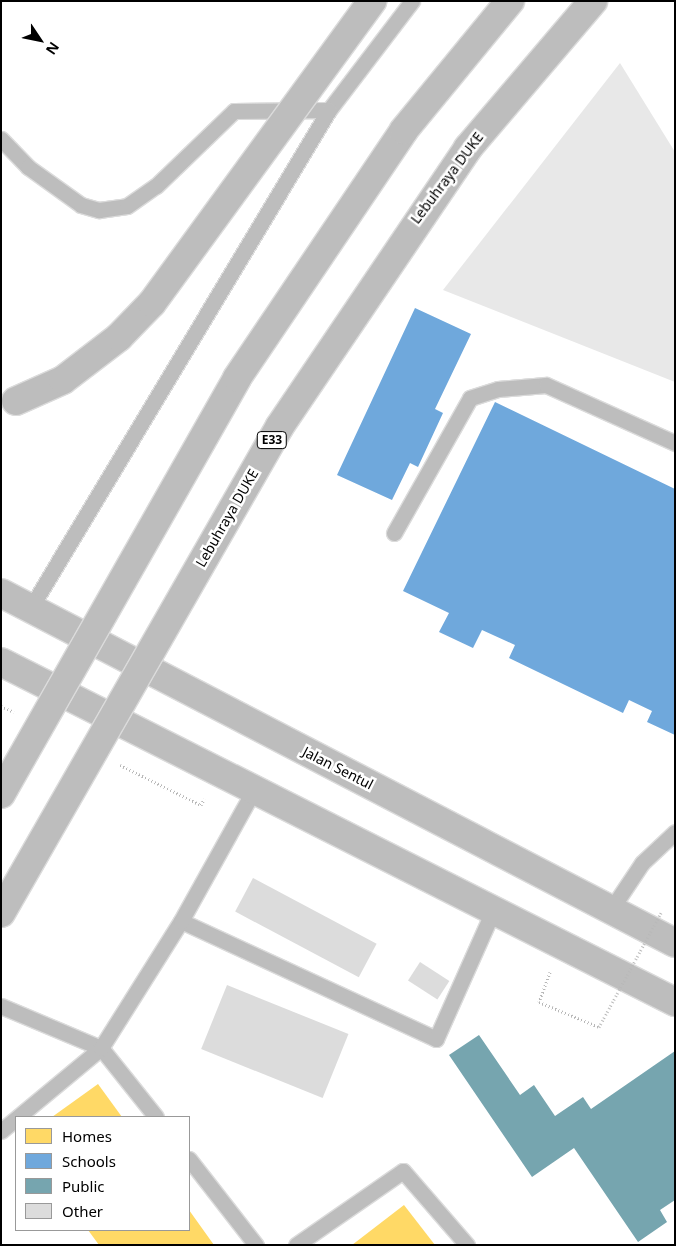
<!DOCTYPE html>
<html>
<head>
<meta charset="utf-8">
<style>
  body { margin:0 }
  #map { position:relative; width:676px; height:1246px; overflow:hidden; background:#fff; font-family:"Noto Sans",sans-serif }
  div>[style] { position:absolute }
  .green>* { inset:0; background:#e8e8e8 }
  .homes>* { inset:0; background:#ffd966 }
  .schools>* { inset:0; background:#6fa8dc }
  .public>* { inset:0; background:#76a5af }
  .building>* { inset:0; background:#dcdcdc; transform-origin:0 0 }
  .path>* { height:3px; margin-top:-1.5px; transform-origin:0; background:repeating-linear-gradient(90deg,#b8b8b8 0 1px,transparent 0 3.5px) }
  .roads { filter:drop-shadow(1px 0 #dbdbdb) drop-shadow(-1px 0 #dbdbdb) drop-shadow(0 1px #dbdbdb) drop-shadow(0 -1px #dbdbdb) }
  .service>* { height:15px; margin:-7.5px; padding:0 7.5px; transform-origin:7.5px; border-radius:7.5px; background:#bdbdbd }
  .primary>* { height:28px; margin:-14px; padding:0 14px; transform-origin:14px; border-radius:14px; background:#bdbdbd }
  .path-bridge>* { height:3px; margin-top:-1.5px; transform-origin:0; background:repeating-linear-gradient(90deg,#b8b8b8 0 1px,transparent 0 3.5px) }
  .bridges { filter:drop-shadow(1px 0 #dbdbdb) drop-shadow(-1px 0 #dbdbdb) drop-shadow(0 1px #dbdbdb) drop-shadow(0 -1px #dbdbdb) }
  .motorway-bridge>* { height:28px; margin:-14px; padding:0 14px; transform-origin:14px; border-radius:14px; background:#bdbdbd }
  span { translate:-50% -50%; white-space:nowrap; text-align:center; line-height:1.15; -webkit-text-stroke:5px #fff; paint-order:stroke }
  .shield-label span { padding:1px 4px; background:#fff; border:1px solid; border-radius:4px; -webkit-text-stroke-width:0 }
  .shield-label { font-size:12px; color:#000; font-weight:700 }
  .street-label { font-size:14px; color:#000 }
  .frame { position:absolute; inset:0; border:2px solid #000; pointer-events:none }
  .legend { position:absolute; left:15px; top:1116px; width:175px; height:115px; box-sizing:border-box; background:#fff; border:1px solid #999; margin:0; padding:6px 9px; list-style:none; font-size:15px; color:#000 }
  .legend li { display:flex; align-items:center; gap:10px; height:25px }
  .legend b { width:25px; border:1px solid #999 }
  .north { position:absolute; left:15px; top:15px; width:50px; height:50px; -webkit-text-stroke:4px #fff; paint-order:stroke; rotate:124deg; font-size:14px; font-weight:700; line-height:20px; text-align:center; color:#000 }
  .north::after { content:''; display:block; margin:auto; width:18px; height:22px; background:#000; clip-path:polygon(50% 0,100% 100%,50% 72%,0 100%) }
</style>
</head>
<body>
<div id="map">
  <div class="green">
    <i style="clip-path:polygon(620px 63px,675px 152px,675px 382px,443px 290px)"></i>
  </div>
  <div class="homes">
    <i style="clip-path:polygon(98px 1084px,122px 1117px,52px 1117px)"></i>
    <i style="clip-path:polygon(404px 1205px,435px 1245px,352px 1245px)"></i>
    <i style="clip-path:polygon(189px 1210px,214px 1245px,99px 1245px,88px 1230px,189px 1230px)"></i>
  </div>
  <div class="schools">
    <i style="clip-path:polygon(415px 308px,471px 334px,435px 409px,443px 413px,418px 467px,410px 463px,392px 500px,337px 475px)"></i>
    <i style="clip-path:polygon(495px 402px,675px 489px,675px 735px,647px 722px,652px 711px,629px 700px,623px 713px,509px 658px,515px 645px,482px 630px,473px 648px,439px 632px,449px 613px,403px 591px)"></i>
  </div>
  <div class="public">
    <i style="clip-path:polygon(479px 1035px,520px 1095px,534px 1085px,555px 1116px,583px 1097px,591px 1109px,675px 1051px,675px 1200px,660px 1210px,667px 1222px,638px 1242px,574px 1148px,532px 1177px,449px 1055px)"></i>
  </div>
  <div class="building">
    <i style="left:253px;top:878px;width:140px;height:38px;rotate:28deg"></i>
    <i style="left:420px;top:962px;width:35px;height:22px;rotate:33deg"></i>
    <i style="left:227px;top:985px;width:131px;height:69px;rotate:22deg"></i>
  </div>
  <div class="path">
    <i style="left:1px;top:706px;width:14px;rotate:25deg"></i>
    <i style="left:120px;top:765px;width:90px;rotate:26.3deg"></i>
    <i style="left:201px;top:805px;width:7px;rotate:-63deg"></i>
    <i style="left:550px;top:972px;width:32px;rotate:110deg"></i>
    <i style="left:539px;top:1002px;width:65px;rotate:22.6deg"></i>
  </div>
  <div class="roads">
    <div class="service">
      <i style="left:1px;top:139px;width:39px;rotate:46deg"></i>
      <i style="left:28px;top:167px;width:65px;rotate:35.6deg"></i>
      <i style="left:81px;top:205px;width:19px;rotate:16deg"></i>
      <i style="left:99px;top:210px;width:28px;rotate:-8deg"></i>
      <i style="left:127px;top:206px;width:35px;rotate:-35deg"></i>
      <i style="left:156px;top:186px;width:108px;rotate:-43.9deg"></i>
      <i style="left:234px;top:111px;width:95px;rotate:-0.6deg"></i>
      <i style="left:329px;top:110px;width:137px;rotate:-52.7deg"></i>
      <i style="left:394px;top:533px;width:155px;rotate:-60.6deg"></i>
      <i style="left:470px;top:398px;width:29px;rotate:-18deg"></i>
      <i style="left:498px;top:389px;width:48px;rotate:-4.8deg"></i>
      <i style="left:546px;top:385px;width:141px;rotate:24.2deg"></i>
      <i style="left:30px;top:609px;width:582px;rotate:-59.07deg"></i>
      <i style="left:612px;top:908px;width:54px;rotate:-56.3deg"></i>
      <i style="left:642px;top:863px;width:45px;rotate:-43.2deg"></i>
      <i style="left:181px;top:921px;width:281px;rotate:24.8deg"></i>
      <i style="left:436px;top:1039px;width:140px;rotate:-66deg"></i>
      <i style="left:1px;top:1006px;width:108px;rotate:22.8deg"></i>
      <i style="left:101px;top:1048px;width:88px;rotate:51.4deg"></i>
      <i style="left:1px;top:1131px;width:130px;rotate:-39.7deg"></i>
      <i style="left:101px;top:1048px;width:150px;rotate:-57.8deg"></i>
      <i style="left:181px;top:921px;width:152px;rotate:-60.9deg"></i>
      <i style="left:189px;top:1159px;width:109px;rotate:52.1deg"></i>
      <i style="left:296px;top:1245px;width:130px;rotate:-34.7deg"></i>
      <i style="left:403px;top:1171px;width:98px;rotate:49.1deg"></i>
    </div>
    <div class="primary">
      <i style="left:1px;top:593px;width:759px;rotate:27.44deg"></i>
      <i style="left:1px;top:662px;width:755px;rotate:26.77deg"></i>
    </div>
  </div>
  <div class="path-bridge">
    <i style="left:599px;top:1027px;width:132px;rotate:-61.5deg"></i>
  </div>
  <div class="bridges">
    <div class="motorway-bridge">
      <i style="left:16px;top:401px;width:51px;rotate:-24.1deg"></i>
      <i style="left:63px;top:380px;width:71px;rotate:-37.5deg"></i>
      <i style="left:119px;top:337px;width:47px;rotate:-45.9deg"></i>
      <i style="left:152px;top:303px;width:374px;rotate:-53.9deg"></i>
      <i style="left:1px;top:794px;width:478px;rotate:-60.4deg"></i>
      <i style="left:237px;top:378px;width:299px;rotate:-56deg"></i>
      <i style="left:404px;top:130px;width:167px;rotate:-50.6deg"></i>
      <i style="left:1px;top:913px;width:561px;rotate:-60.19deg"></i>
      <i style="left:280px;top:426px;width:336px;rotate:-55.9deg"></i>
      <i style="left:468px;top:148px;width:193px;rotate:-49.6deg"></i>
    </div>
  </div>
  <div class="shield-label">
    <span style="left:272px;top:440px">E33</span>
  </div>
  <div class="street-label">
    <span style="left:447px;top:178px;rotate:-53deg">Lebuhraya DUKE</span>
    <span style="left:227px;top:518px;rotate:-60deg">Lebuhraya DUKE</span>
    <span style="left:338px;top:768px;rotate:27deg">Jalan Sentul</span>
  </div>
  <div class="frame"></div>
  <ul class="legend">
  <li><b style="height:14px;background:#ffd966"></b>Homes</li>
  <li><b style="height:14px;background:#6fa8dc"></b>Schools</li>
  <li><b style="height:14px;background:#76a5af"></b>Public</li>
  <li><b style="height:14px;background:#dcdcdc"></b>Other</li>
  </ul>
  <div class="north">N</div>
</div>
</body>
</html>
